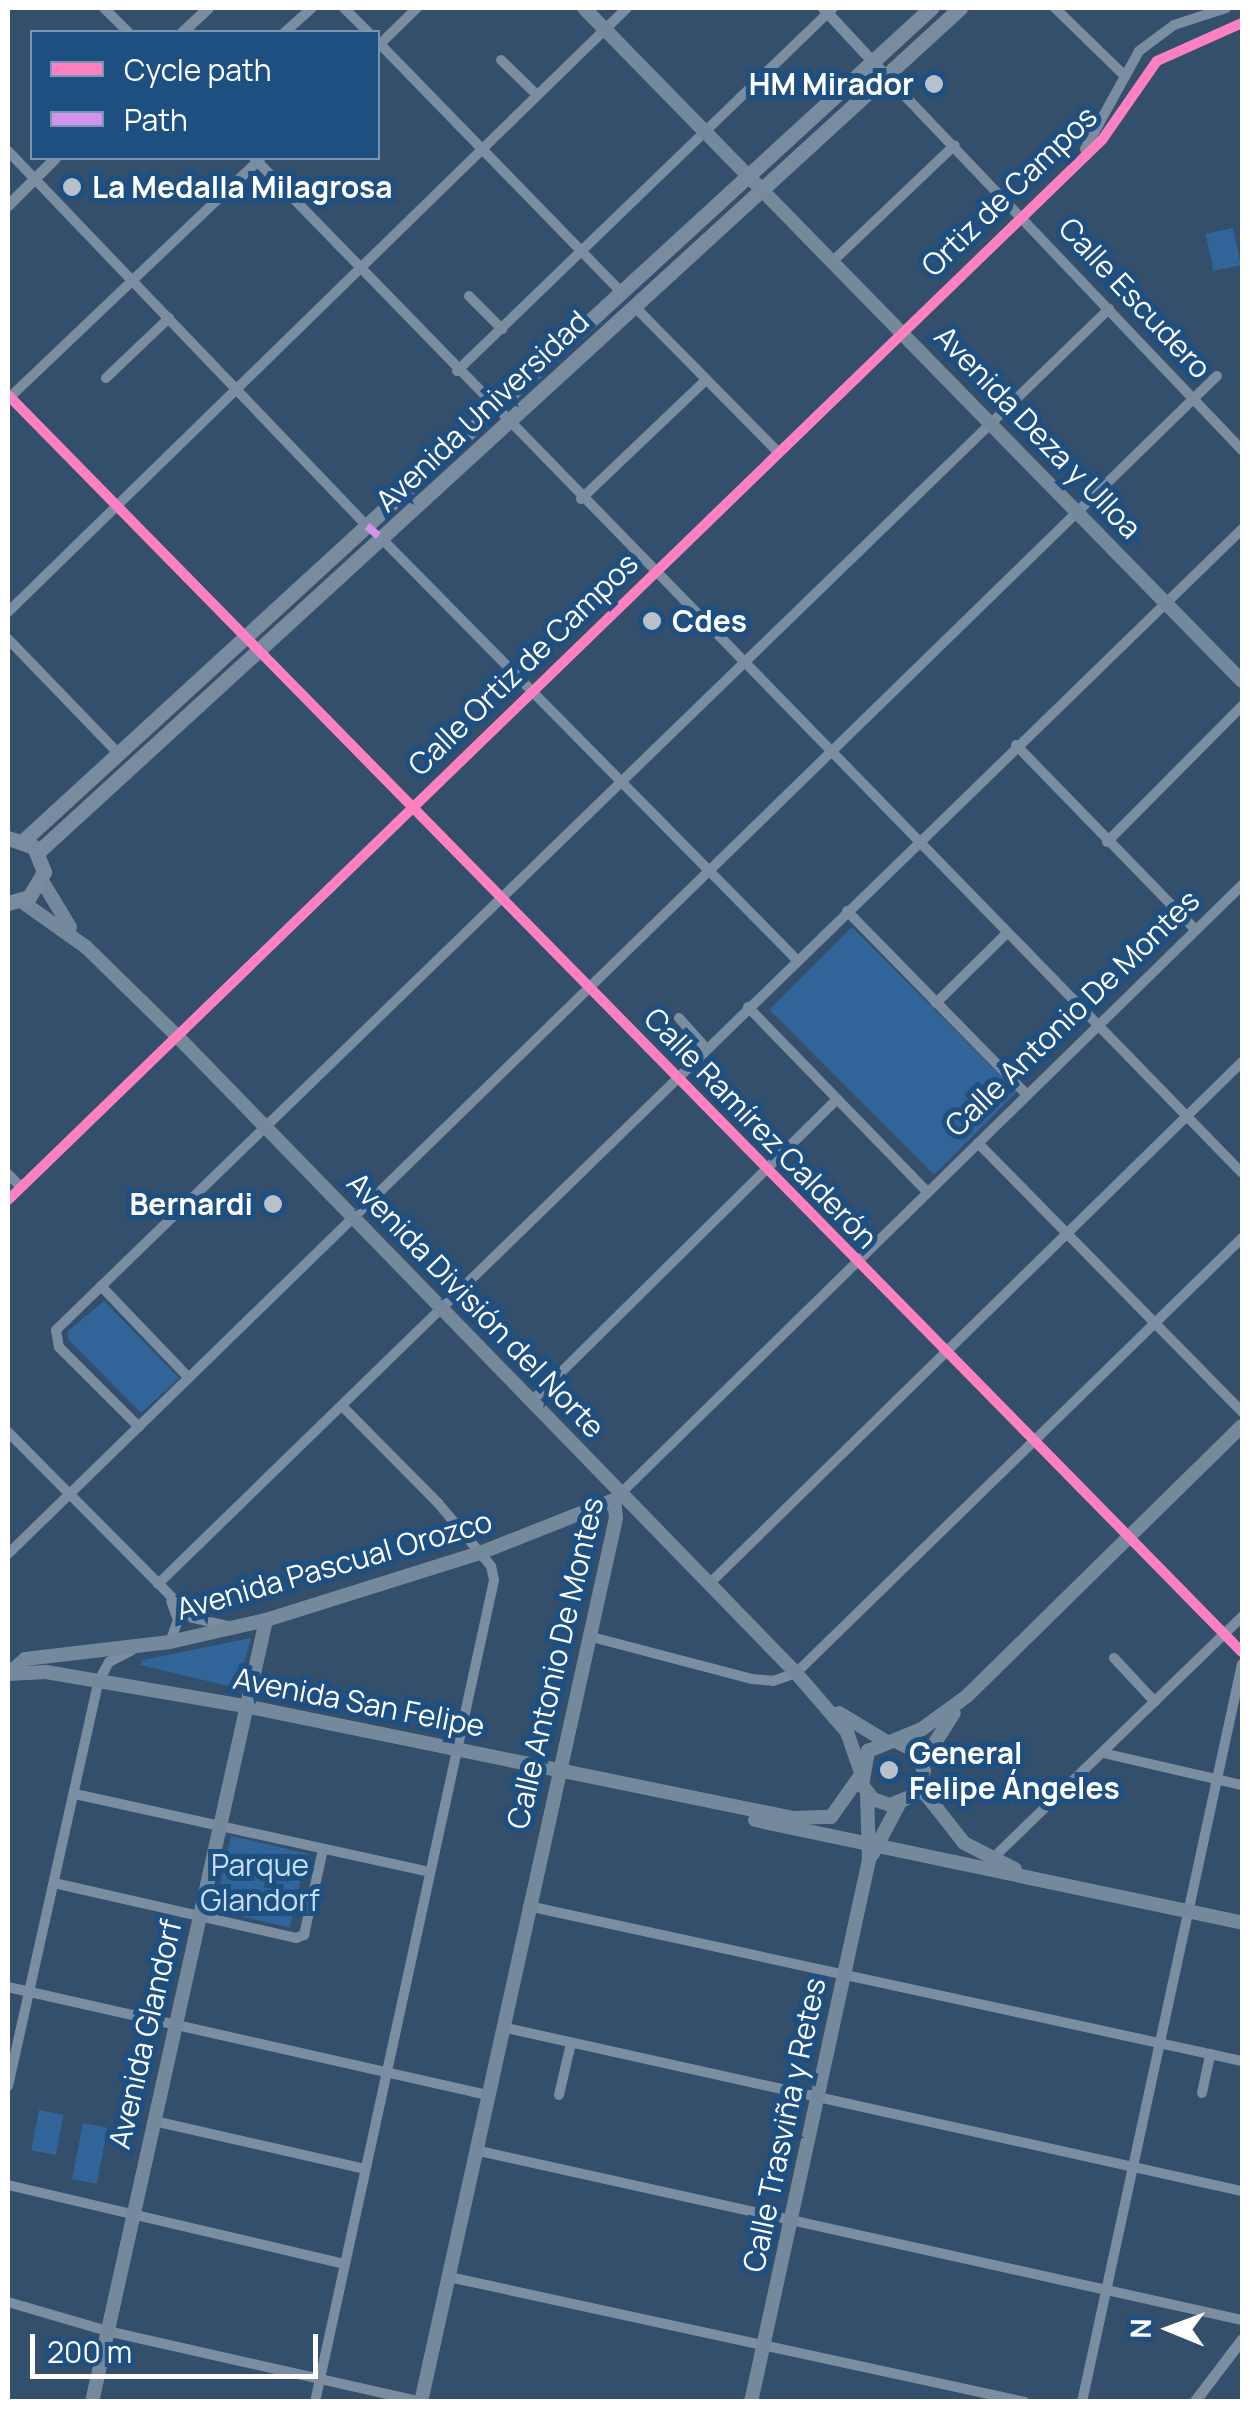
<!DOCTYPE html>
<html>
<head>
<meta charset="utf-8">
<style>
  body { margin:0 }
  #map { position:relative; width:1250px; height:2409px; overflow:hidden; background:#344f6b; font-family:Manrope,sans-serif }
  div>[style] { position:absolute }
  .green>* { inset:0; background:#316599; transform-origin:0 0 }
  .minor>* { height:10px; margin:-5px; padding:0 5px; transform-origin:5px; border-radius:5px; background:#7a8da1 }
  .tertiary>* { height:11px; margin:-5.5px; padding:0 5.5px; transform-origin:5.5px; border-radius:5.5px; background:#7a8da1 }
  .secondary>* { height:14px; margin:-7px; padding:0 7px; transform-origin:7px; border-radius:7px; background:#75899d }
  .primary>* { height:15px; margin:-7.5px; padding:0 7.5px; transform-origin:7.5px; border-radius:7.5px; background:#798b9e }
  .quiet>* { height:8px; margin-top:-4px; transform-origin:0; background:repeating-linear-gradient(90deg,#d193ec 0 15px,transparent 0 23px) }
  .cycleway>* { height:10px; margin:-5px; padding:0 5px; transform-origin:5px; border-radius:5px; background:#ff80c0 }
  .dots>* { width:28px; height:28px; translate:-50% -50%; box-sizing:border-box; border:5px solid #1e4f81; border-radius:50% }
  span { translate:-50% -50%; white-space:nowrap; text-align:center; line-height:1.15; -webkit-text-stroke:10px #1e4f81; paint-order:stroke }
  .poi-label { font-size:30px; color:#fff; font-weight:700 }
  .right { translate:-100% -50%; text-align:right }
  .left { translate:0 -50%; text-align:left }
  .street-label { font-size:30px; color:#fff }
  .park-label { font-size:30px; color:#c7dff7 }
  .frame { position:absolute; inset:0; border:10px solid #fff; pointer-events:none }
  .legend { position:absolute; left:30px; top:30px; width:350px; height:130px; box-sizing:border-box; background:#1e4f81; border:2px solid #7895b3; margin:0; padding:12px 18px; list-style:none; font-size:30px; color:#fff }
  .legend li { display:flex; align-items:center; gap:20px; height:50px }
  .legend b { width:50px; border:2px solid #7895b3 }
  .north { position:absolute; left:1120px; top:2279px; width:100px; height:100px; -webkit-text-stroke:8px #1e4f81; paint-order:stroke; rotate:271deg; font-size:28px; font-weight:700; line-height:40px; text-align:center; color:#fff }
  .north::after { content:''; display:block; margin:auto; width:35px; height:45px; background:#fff; clip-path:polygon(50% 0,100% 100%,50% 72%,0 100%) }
  .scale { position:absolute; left:30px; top:2334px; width:288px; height:45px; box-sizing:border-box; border:5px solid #fff; border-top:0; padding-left:12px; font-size:30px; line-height:35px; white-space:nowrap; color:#fff; -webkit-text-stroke:8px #1e4f81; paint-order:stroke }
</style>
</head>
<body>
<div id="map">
  <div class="green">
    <i style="left:1233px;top:228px;width:38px;height:28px;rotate:78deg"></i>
    <i style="left:852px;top:927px;width:233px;height:117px;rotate:45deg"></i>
    <i style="clip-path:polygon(104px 1301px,179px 1378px,141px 1413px,68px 1339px,68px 1331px)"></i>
    <i style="clip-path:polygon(251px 1638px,237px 1688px,140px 1665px,143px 1660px)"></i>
    <i style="left:231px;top:1836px;width:78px;height:76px;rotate:13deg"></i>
    <i style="left:39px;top:2110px;width:25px;height:41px;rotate:11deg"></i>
    <i style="left:83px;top:2123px;width:25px;height:57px;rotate:11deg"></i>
  </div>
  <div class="minor">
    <i style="left:104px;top:8px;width:34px;rotate:45deg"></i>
    <i style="left:344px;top:8px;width:34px;rotate:45deg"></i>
    <i style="left:1055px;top:8px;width:98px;rotate:44.2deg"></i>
    <i style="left:285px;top:32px;width:36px;rotate:-42deg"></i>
    <i style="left:378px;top:42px;width:351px;rotate:45.8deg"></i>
    <i style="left:378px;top:46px;width:54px;rotate:-44.3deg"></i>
    <i style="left:501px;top:60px;width:50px;rotate:44.2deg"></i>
    <i style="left:885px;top:75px;width:518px;rotate:46.41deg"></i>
    <i style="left:1085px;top:149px;width:112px;rotate:-61.1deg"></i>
    <i style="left:1139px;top:51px;width:44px;rotate:-36.6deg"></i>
    <i style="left:1174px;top:25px;width:55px;rotate:-18.1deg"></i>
    <i style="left:8px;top:151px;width:519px;rotate:46.25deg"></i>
    <i style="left:254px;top:158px;width:1416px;rotate:45.77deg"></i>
    <i style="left:833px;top:261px;width:168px;rotate:-43.6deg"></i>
    <i style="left:469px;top:296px;width:47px;rotate:45deg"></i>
    <i style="left:634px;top:306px;width:204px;rotate:45.4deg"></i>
    <i style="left:457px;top:371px;width:523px;rotate:-43.99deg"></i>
    <i style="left:106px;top:378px;width:87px;rotate:-43.6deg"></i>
    <i style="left:8px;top:395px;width:1761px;rotate:45.53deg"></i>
    <i style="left:8px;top:399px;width:348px;rotate:-43.6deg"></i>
    <i style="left:581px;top:499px;width:173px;rotate:-43.6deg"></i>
    <i style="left:383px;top:540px;width:590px;rotate:45.41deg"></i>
    <i style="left:8px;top:612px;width:865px;rotate:-44.3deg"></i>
    <i style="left:8px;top:639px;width:157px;rotate:46deg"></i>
    <i style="left:1016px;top:745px;width:258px;rotate:45.8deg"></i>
    <i style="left:1107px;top:842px;width:192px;rotate:-45.2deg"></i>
    <i style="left:847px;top:911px;width:257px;rotate:45.6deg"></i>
    <i style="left:936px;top:1003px;width:100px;rotate:-44.6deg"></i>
    <i style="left:748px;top:1007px;width:257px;rotate:45.9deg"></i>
    <i style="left:679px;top:1018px;width:40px;rotate:48deg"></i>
    <i style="left:978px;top:1143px;width:377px;rotate:45.5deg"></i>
    <i style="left:8px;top:1174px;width:18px;rotate:45deg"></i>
    <i style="left:8px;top:1200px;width:1523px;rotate:-44.1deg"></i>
    <i style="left:1102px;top:140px;width:96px;rotate:-55.2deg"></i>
    <i style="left:1157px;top:61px;width:93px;rotate:-24.1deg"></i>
    <i style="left:101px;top:1286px;width:127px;rotate:46.3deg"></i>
    <i style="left:532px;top:1401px;width:429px;rotate:-44.7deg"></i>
    <i style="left:139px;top:1427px;width:113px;rotate:-135deg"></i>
    <i style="left:59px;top:1347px;width:17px;rotate:-100deg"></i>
    <i style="left:56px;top:1330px;width:1467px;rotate:-44.12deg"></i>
    <i style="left:8px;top:1432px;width:262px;rotate:45.2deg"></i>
    <i style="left:193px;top:1618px;width:35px;rotate:13deg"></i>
    <i style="left:621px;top:1493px;width:869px;rotate:-44.39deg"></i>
    <i style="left:8px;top:1554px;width:1688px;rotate:-44.26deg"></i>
    <i style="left:158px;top:1584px;width:1513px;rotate:-44.22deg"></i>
    <i style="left:709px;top:1584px;width:746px;rotate:-44.4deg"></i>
    <i style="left:588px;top:1636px;width:170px;rotate:14.7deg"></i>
    <i style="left:752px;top:1679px;width:21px;rotate:5deg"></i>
    <i style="left:773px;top:1681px;width:24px;rotate:-19deg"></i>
    <i style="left:796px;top:1673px;width:623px;rotate:-44.28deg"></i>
    <i style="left:170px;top:1642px;width:23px;rotate:-70deg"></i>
    <i style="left:178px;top:1620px;width:20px;rotate:-110deg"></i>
    <i style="left:1114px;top:1658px;width:60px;rotate:47deg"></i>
    <i style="left:1103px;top:1753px;width:143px;rotate:13deg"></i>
    <i style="left:75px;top:1794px;width:363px;rotate:12.4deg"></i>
    <i style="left:992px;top:1859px;width:348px;rotate:-44.1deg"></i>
    <i style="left:54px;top:1883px;width:248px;rotate:12.8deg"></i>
    <i style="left:296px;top:1938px;width:9px;rotate:-21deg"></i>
    <i style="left:304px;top:1935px;width:88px;rotate:-77.5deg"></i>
    <i style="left:528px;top:1906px;width:731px;rotate:12.25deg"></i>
    <i style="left:8px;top:1987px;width:492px;rotate:12.7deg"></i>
    <i style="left:502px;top:2027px;width:758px;rotate:12.5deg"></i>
    <i style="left:8px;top:2086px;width:414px;rotate:-77.4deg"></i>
    <i style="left:98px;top:1682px;width:23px;rotate:-61deg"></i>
    <i style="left:109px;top:1662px;width:25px;rotate:-27deg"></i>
    <i style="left:1202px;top:2093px;width:40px;rotate:-78deg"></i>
    <i style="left:559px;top:2095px;width:53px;rotate:-77deg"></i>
    <i style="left:154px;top:2121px;width:216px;rotate:12.8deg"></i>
    <i style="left:475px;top:2150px;width:786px;rotate:12.5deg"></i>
    <i style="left:8px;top:2185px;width:345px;rotate:13.2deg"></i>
    <i style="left:449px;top:2277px;width:589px;rotate:12.24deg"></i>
    <i style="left:8px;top:2302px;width:103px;rotate:16.3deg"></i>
    <i style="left:107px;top:2331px;width:324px;rotate:12.7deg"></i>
    <i style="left:315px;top:2402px;width:841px;rotate:-77.71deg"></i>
    <i style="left:494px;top:1580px;width:14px;rotate:-102deg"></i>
    <i style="left:491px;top:1566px;width:82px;rotate:-130.1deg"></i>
    <i style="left:438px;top:1503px;width:135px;rotate:-134.7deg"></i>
    <i style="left:1082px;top:2402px;width:755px;rotate:-77.77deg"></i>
  </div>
  <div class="tertiary">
    <i style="left:823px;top:8px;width:91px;rotate:47.2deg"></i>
    <i style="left:182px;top:32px;width:35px;rotate:-43deg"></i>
    <i style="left:8px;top:205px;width:66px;rotate:-45deg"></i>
    <i style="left:1194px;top:2402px;width:79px;rotate:-52.7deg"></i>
  </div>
  <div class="secondary">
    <i style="left:584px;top:8px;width:941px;rotate:45.65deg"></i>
    <i style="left:42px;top:881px;width:54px;rotate:58.7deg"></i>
    <i style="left:21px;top:901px;width:80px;rotate:35.3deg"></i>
    <i style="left:86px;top:947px;width:127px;rotate:44.4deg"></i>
    <i style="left:177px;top:1036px;width:888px;rotate:45.82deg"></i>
    <i style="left:796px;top:1673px;width:78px;rotate:49.2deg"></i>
    <i style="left:847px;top:1732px;width:39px;rotate:71deg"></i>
    <i style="left:8px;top:1674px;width:38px;rotate:-3deg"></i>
    <i style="left:46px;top:1672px;width:202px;rotate:9.7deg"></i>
    <i style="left:245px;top:1706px;width:559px;rotate:11.55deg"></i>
    <i style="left:793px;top:1818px;width:38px;rotate:-2deg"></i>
    <i style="left:831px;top:1817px;width:50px;rotate:-54.7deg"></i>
    <i style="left:8px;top:1674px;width:23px;rotate:-41deg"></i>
    <i style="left:25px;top:1659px;width:146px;rotate:-6.7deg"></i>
    <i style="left:170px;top:1642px;width:98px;rotate:-12.9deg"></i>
    <i style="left:266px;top:1620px;width:224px;rotate:-17.4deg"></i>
    <i style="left:480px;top:1553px;width:144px;rotate:-21.6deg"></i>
    <i style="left:839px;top:1713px;width:54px;rotate:31.3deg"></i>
    <i style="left:896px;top:1741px;width:24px;rotate:28deg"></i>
    <i style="left:917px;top:1752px;width:20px;rotate:70deg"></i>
    <i style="left:924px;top:1771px;width:26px;rotate:111deg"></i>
    <i style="left:915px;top:1795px;width:27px;rotate:158deg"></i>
    <i style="left:890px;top:1805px;width:18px;rotate:-161deg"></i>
    <i style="left:873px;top:1799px;width:18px;rotate:-128deg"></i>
    <i style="left:862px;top:1785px;width:35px;rotate:-80deg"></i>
    <i style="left:868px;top:1751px;width:58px;rotate:-22.2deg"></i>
    <i style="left:922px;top:1729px;width:56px;rotate:-36.3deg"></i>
    <i style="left:967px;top:1696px;width:385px;rotate:-44.5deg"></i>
    <i style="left:922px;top:1763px;width:59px;rotate:-57.4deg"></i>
    <i style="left:920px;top:1787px;width:71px;rotate:51.8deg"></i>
    <i style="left:964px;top:1843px;width:57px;rotate:27deg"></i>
    <i style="left:755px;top:1820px;width:498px;rotate:11.9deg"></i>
    <i style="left:872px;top:1855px;width:58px;rotate:-62.1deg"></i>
    <i style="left:92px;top:2402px;width:801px;rotate:-77.46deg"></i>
    <i style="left:421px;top:2402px;width:905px;rotate:-77.56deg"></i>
    <i style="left:616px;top:1518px;width:18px;rotate:-96deg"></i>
    <i style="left:751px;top:2402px;width:555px;rotate:-77.72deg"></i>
    <i style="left:869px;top:1860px;width:67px;rotate:-91.7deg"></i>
  </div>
  <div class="primary">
    <i style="left:8px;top:838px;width:28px;rotate:19deg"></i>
    <i style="left:34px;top:847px;width:27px;rotate:68deg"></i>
    <i style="left:44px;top:872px;width:29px;rotate:121deg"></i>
    <i style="left:29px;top:897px;width:22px;rotate:164deg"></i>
    <i style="left:24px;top:840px;width:1231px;rotate:-42.53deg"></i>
    <i style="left:38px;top:852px;width:1250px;rotate:-42.47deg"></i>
  </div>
  <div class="quiet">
    <i style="left:367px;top:526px;width:21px;rotate:41deg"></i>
  </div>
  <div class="cycleway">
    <i style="left:8px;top:395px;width:1761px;rotate:45.53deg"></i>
    <i style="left:8px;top:1200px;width:1523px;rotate:-44.1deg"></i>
    <i style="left:1102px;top:140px;width:96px;rotate:-55.2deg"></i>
    <i style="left:1157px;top:61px;width:93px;rotate:-24.1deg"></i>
  </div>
  <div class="dots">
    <i style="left:934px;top:84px;background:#b8c1cb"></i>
    <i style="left:72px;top:187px;background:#b8c1cb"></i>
    <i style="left:652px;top:621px;background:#b8c1cb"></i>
    <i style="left:273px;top:1204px;background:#b8c1cb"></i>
    <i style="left:889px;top:1770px;background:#b8c1cb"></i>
  </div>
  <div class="poi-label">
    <span class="right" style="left:914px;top:84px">HM Mirador</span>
    <span class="left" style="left:92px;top:187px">La Medalla Milagrosa</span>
    <span class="left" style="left:672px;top:621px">Cdes</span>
    <span class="right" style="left:253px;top:1204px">Bernardi</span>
    <span class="left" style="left:909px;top:1770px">General<br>Felipe Ángeles</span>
  </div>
  <div class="street-label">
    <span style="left:1009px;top:191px;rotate:-44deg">Ortiz de Campos</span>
    <span style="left:1135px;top:298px;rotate:47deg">Calle Escudero</span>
    <span style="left:482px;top:411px;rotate:-43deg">Avenida Universidad</span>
    <span style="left:1038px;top:432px;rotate:46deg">Avenida Deza y Ulloa</span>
    <span style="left:523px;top:664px;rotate:-44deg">Calle Ortiz de Campos</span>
    <span style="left:1072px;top:1013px;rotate:-44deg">Calle Antonio De Montes</span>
    <span style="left:761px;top:1128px;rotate:46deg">Calle Ramírez Calderón</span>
    <span style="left:476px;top:1305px;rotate:46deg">Avenida División del Norte</span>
    <span style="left:334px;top:1565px;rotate:-16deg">Avenida Pascual Orozco</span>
    <span style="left:555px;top:1663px;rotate:-77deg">Calle Antonio De Montes</span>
    <span style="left:359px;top:1702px;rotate:11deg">Avenida San Felipe</span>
    <span style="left:145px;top:2034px;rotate:-77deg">Avenida Glandorf</span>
    <span style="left:784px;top:2125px;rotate:-78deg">Calle Trasviña y Retes</span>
  </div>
  <div class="park-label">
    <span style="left:260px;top:1882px">Parque<br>Glandorf</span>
  </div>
  <div class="frame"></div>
  <ul class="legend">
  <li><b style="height:12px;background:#ff80c0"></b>Cycle path</li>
  <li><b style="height:12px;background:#d193ec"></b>Path</li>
  </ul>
  <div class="north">N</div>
  <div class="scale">200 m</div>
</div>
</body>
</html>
